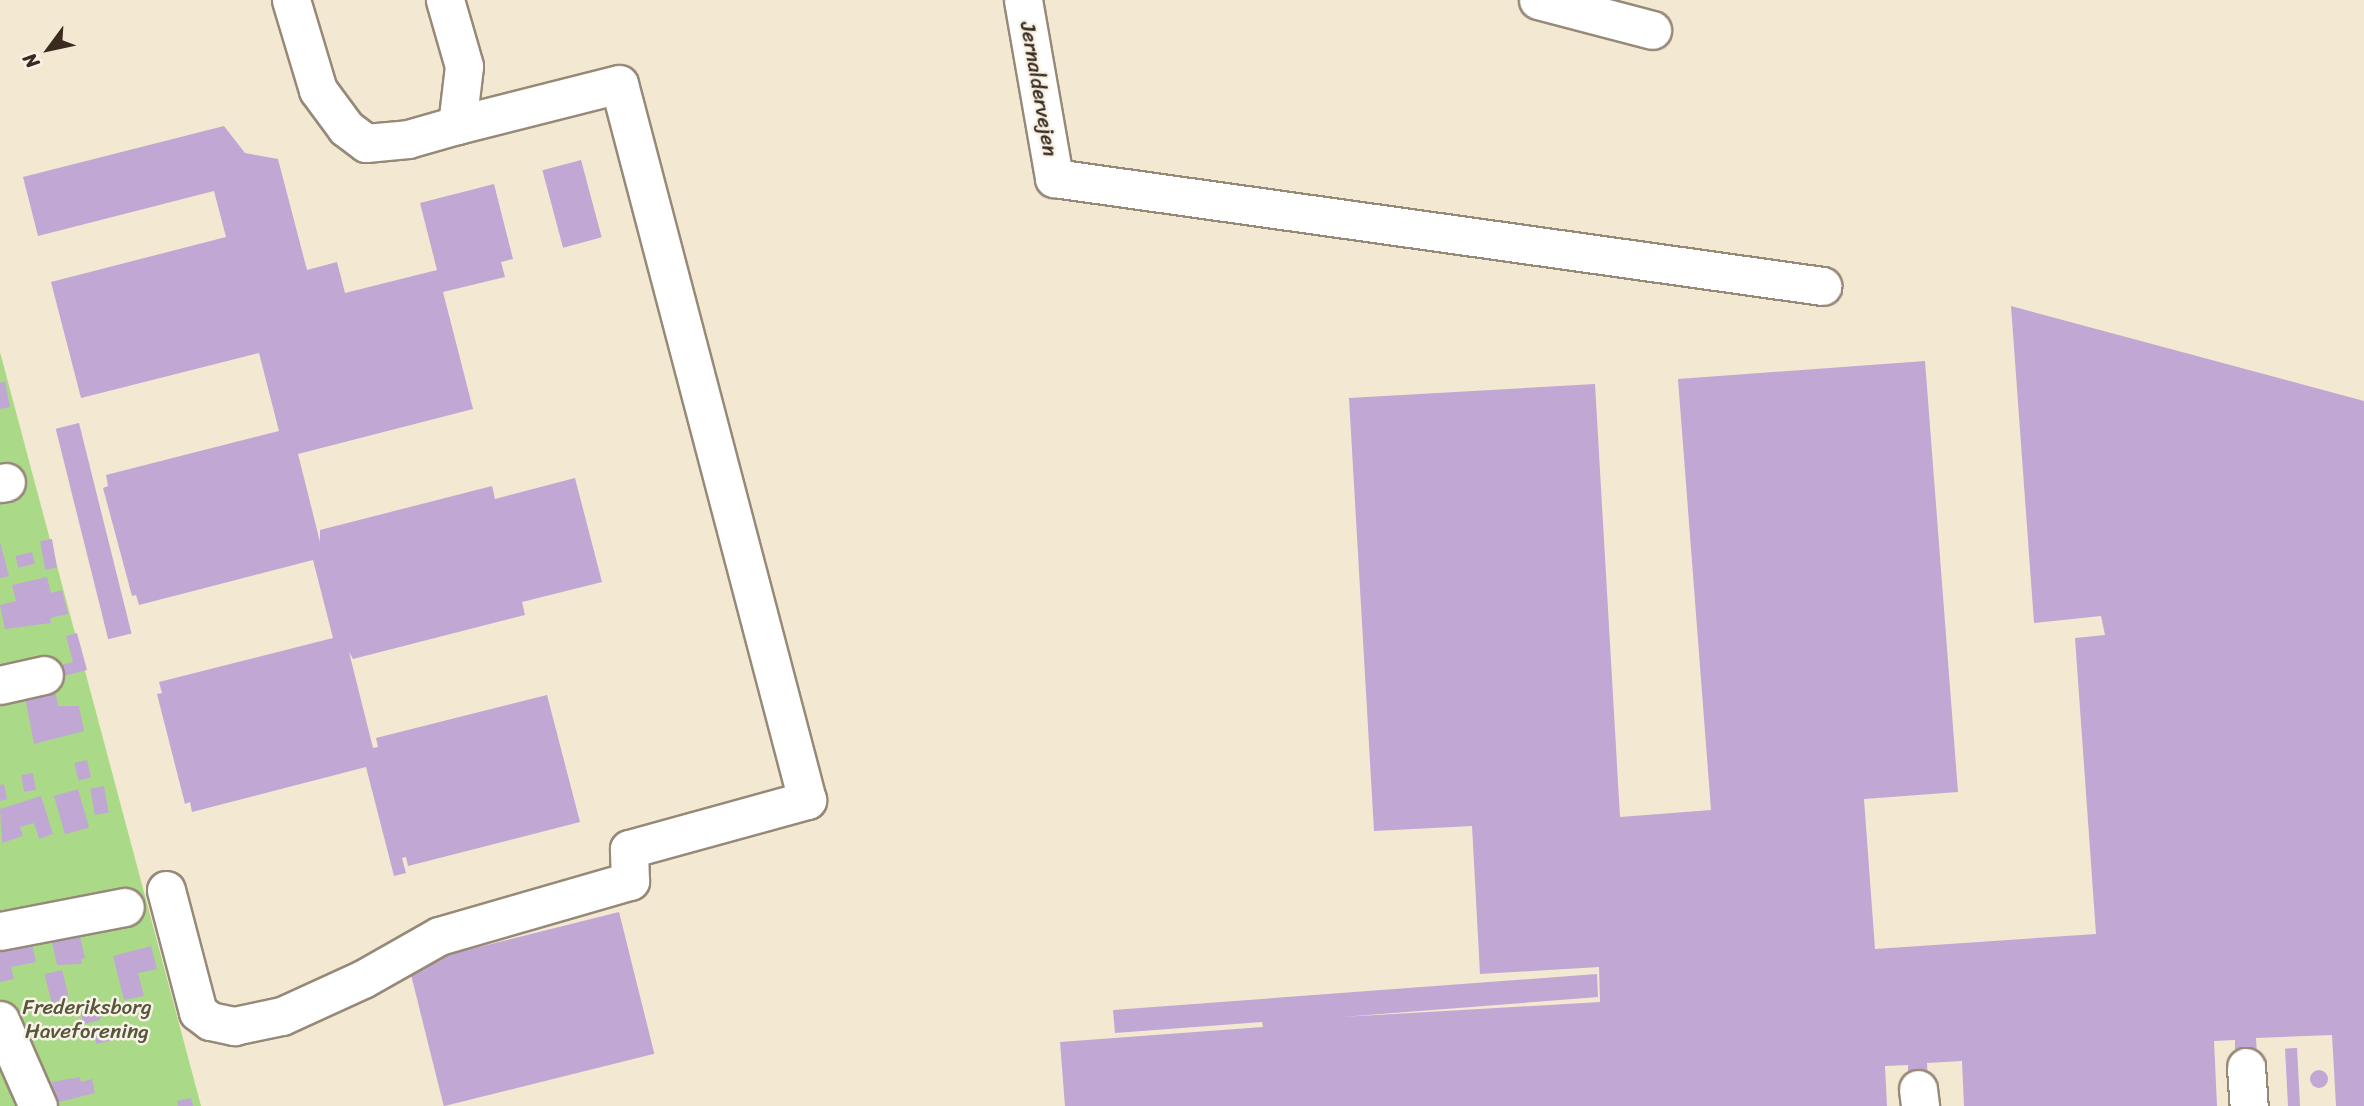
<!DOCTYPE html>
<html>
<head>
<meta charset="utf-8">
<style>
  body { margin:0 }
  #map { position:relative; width:2364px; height:1106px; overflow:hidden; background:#f3e8d2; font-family:Sriracha,sans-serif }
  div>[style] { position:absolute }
  .green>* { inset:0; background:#aada88 }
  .building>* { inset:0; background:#c1a7d3; transform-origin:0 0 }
  .round { border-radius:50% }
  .roads { filter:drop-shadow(2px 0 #978978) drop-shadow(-2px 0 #978978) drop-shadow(0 2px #978978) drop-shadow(0 -2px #978978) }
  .minor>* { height:37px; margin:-18.5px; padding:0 18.5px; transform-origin:18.5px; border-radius:18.5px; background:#fff }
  span { translate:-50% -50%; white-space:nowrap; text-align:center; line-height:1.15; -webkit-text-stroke:5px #f7f3e8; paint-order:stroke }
  .street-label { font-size:21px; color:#3b2a1e }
  .park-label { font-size:21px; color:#575638 }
  .north { position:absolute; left:14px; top:14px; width:70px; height:70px; -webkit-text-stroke:5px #f7f3e8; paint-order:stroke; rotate:237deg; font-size:19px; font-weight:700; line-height:28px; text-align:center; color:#3b2a1e }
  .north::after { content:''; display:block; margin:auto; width:24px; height:32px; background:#3b2a1e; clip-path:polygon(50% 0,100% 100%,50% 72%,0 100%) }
</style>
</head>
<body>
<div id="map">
  <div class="green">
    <i style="clip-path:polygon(0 352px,201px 1106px,0 1106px)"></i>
  </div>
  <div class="building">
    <i style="clip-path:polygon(224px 126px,245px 153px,278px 159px,307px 270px,337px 262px,345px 293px,437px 270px,420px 203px,494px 184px,513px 259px,501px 262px,505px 277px,443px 292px,473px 409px,298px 454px,320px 542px,320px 530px,492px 486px,495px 499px,575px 478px,602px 582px,522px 602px,525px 615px,353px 659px,349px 652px,373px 748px,378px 747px,376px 738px,547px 695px,580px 822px,408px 866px,406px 857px,402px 858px,406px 873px,394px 876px,366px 767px,192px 812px,190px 802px,185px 804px,157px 694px,162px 693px,159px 682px,333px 638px,313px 560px,139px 605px,136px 595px,132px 596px,103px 488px,108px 486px,106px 475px,279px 431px,259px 353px,81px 398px,51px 282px,226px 237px,214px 191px,38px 236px,23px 177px)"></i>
    <i style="left:581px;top:160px;width:80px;height:40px;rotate:75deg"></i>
    <i style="clip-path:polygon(2011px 306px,2364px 401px,2364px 1106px,2336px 1106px,2332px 1035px,2256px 1038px,2257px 1056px,2235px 1057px,2235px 1040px,2214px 1041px,2217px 1106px,1964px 1106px,1962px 1061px,1927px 1063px,1928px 1080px,1908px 1080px,1908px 1065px,1885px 1066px,1887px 1106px,1065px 1106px,1060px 1042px,1263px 1027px,1262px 1022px,1115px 1033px,1113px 1010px,1597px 974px,1598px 997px,1342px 1017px,1600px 1002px,1599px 967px,1480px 974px,1472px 826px,1374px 831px,1349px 398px,1595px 384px,1620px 817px,1711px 810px,1678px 379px,1925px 361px,1958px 792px,1864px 799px,1875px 949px,2096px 934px,2075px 638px,2105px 635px,2101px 616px,2034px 623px)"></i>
    <i style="clip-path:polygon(5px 381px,10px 407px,0 409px,0 383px)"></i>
    <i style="left:79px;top:423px;width:217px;height:24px;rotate:76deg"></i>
    <i style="left:52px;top:539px;width:29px;height:12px;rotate:80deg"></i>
    <i style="clip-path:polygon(0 542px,9px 576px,0 578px)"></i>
    <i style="left:32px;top:552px;width:12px;height:17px;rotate:76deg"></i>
    <i style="clip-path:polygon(47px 577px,51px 593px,62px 590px,68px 614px,50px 618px,51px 623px,5px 629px,0 605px,16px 601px,12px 585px)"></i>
    <i style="clip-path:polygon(77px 633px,87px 670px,60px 677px,57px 666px,73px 662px,66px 636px)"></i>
    <i style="clip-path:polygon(54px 685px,58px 706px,79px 706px,84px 731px,34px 744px,24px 692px)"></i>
    <i style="left:87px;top:760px;width:18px;height:13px;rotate:77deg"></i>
    <i style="left:33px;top:773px;width:17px;height:12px;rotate:80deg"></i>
    <i style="clip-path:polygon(4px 784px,7px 799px,0 801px,0 785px)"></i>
    <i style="left:104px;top:786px;width:27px;height:14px;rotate:80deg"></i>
    <i style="left:78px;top:789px;width:40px;height:25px;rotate:74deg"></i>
    <i style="clip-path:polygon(41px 796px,53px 834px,39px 839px,34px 823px,20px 827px,23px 836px,2px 843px,0 809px)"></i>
    <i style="left:619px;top:912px;width:146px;height:217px;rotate:76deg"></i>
    <i style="clip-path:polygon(80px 936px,85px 958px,81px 959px,82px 964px,57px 965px,52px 942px)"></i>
    <i style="clip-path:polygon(26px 942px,32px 944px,36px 962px,11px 967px,14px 979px,0 982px,0 947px)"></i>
    <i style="clip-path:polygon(151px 946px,157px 969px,138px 973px,144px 996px,124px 1000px,113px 956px)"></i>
    <i style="left:62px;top:970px;width:29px;height:18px;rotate:76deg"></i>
    <i style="left:98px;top:1008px;width:12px;height:18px;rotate:76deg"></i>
    <i style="left:108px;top:1027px;width:14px;height:15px;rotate:78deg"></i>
    <i style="left:2297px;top:1048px;width:58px;height:12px;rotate:87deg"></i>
    <i class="round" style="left:2310px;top:1070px;width:18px;height:18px"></i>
    <i style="clip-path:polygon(80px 1077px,81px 1082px,92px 1079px,95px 1093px,55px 1103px,52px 1082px)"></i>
    <i style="clip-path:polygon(191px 1098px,193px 1106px,178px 1106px,177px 1101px)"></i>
  </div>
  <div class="roads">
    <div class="minor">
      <i style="left:291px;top:0;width:94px;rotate:73.3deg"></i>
      <i style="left:318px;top:90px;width:47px;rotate:53.6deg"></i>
      <i style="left:346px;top:128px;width:25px;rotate:37deg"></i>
      <i style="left:366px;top:143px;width:42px;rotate:-5.4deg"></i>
      <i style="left:408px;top:139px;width:51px;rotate:-15.9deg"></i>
      <i style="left:457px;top:125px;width:59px;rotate:-83.2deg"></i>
      <i style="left:464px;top:66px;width:69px;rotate:-106.1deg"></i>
      <i style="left:1023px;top:0;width:181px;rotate:80.1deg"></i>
      <i style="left:1054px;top:178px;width:776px;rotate:8deg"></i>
      <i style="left:1538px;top:0;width:118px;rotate:14.7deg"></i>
      <i style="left:0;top:483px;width:6px;rotate:-9deg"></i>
      <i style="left:0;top:685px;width:45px;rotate:-12.8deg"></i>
      <i style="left:166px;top:890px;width:126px;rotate:75.3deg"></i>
      <i style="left:198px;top:1012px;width:15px;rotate:37deg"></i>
      <i style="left:210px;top:1021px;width:25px;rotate:12deg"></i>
      <i style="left:234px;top:1026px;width:49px;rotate:-11.8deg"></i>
      <i style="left:282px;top:1016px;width:89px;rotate:-24.6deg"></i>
      <i style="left:363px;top:979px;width:87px;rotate:-29.5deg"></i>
      <i style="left:439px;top:936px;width:199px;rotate:-16.1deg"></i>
      <i style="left:630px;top:881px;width:32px;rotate:-92deg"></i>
      <i style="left:629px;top:849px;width:185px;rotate:-15.4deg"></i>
      <i style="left:807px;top:800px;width:740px;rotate:-104.71deg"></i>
      <i style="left:619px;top:84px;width:167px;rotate:165.8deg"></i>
      <i style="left:0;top:931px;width:127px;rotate:-10.9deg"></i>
      <i style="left:0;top:1020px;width:94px;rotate:66.2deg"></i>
      <i style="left:2246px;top:1067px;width:39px;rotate:86deg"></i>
      <i style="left:1918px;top:1089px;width:17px;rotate:83deg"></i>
    </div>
  </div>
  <div class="street-label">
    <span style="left:1039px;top:89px;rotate:80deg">Jernaldervejen</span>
  </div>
  <div class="park-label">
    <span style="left:87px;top:1019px">Frederiksborg<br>Haveforening</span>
  </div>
  <div class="north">N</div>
</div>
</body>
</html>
